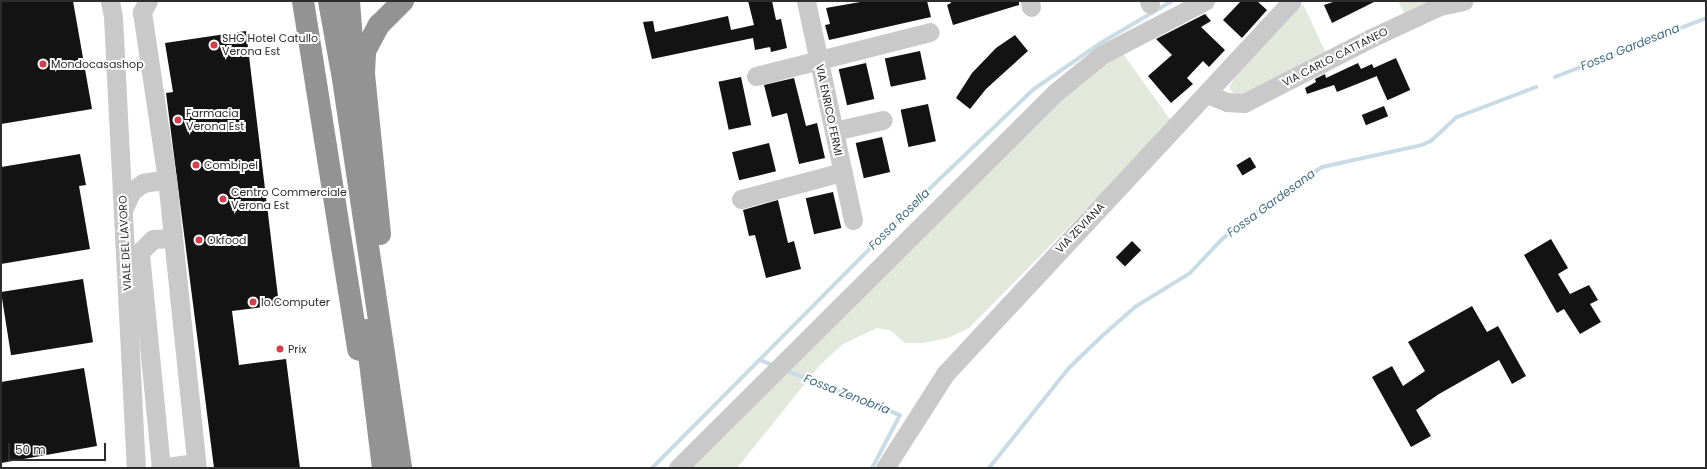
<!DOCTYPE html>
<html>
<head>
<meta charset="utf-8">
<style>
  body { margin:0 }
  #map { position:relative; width:1707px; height:469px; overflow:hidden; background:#fff; font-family:Poppins,sans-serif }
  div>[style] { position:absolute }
  .green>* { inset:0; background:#e2e8db }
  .stream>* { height:4px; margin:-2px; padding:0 2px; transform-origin:2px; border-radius:2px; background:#c9dce6 }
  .building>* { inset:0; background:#131313; transform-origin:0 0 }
  .minor>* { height:19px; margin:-9.5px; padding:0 9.5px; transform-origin:9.5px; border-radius:9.5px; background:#c9c9c9 }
  .highway>* { height:22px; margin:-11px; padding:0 11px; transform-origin:11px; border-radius:11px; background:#939393 }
  .dots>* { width:11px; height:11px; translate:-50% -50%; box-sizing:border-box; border:2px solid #fff; border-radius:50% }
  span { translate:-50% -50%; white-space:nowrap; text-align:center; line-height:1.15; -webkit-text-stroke:4px #fff; paint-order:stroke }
  .poi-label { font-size:11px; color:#2c2c2c }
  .left { translate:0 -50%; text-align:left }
  .street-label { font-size:11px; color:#2c2c2c }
  .water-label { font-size:12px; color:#436d85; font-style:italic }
  .frame { position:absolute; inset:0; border:2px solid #2c2c2c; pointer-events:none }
  .scale { position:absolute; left:8px; top:443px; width:98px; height:18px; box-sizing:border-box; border:2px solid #2c2c2c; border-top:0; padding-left:5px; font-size:12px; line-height:14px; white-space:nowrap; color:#2c2c2c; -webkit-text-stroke:3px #fff; paint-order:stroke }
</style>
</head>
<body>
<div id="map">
  <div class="green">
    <i style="clip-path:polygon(1398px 1px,1434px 1px,1404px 13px)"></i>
    <i style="clip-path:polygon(1303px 4px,1326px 53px,1244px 94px,1236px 95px,1230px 90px,1230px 85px,1236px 76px)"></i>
    <i style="clip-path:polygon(1121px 51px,1172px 122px,969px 328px,948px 338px,923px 343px,905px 343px,890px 330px,877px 328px,843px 344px,820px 365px,737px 468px,684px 468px,1063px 92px)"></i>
  </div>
  <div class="stream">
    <i style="left:1555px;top:77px;width:162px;rotate:-21.3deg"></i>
    <i style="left:760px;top:360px;width:14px;rotate:21deg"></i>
    <i style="left:785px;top:370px;width:123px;rotate:21.4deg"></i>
    <i style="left:900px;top:415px;width:60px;rotate:117.8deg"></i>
    <i style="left:652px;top:468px;width:386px;rotate:-45.2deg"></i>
    <i style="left:924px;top:194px;width:152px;rotate:-43.7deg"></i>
    <i style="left:1034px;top:89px;width:79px;rotate:-34.7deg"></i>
    <i style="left:1099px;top:44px;width:85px;rotate:-30.5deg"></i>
    <i style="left:989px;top:468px;width:127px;rotate:-51.4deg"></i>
    <i style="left:1068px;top:369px;width:47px;rotate:-44.1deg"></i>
    <i style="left:1102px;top:336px;width:44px;rotate:-41.3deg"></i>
    <i style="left:1135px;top:307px;width:65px;rotate:-31.7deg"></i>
    <i style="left:1190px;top:273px;width:47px;rotate:-46.7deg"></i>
    <i style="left:1222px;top:239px;width:47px;rotate:-38.1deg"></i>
    <i style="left:1259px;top:210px;width:76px;rotate:-34.3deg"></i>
    <i style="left:1322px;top:167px;width:102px;rotate:-12.4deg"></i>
    <i style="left:1422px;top:145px;width:10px;rotate:-24deg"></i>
    <i style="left:1431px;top:141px;width:35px;rotate:-43deg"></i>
    <i style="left:1457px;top:117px;width:85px;rotate:-20.8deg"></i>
  </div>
  <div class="building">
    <i style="clip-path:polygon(1px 1px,73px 1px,92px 109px,1px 124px)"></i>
    <i style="clip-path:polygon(748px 1px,772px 1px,776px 20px,781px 19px,787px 48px,771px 52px,770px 47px,755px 50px,753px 38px,652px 59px,643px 22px,653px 21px,655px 32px,728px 16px,731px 30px,754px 25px)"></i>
    <i style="clip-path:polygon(866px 1px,927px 1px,931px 17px,829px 40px,825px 25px,830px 24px,826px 8px)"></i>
    <i style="clip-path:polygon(950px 1px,1019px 1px,1019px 5px,953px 25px,947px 5px,951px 3px)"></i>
    <i style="clip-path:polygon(1241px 1px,1257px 1px,1267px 10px,1242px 38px,1223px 20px)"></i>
    <i style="clip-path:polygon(1336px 1px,1376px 1px,1332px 23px,1324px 5px)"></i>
    <i style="clip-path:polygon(1205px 14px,1211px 21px,1201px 27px,1225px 50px,1209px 67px,1203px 61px,1187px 78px,1193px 84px,1171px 103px,1148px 76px,1172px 55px,1156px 39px)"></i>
    <i style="clip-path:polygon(246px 31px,279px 305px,232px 311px,239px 365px,286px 359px,300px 468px,214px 468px,166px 93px,173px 92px,165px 43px)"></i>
    <i style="clip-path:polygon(1015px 35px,1028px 51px,986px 89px,970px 109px,956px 98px,972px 73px,996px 48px)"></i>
    <i style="left:920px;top:51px;width:29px;height:36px;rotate:78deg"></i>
    <i style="left:1396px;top:58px;width:35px;height:25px;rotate:66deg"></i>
    <i style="left:866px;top:63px;width:37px;height:28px;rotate:77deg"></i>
    <i style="clip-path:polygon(1358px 63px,1361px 69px,1372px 64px,1377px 76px,1337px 92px,1334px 85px,1307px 94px,1305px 88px,1316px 82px,1315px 79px,1325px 74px,1326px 78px)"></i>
    <i style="left:741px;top:77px;width:49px;height:23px;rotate:78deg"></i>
    <i style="clip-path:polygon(794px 78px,806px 126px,817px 123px,825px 158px,799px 164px,787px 113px,772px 117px,764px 85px)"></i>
    <i style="left:928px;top:104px;width:38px;height:28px;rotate:78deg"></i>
    <i style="left:1384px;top:106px;width:11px;height:24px;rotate:68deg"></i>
    <i style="left:882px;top:137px;width:36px;height:27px;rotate:77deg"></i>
    <i style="left:769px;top:143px;width:29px;height:38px;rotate:76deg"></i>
    <i style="clip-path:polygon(80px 154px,86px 185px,79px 186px,90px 249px,1px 264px,1px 167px)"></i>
    <i style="left:1250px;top:157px;width:12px;height:16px;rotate:59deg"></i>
    <i style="left:833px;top:192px;width:37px;height:28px;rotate:77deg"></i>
    <i style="clip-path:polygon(778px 200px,788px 243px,794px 241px,801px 269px,766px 278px,755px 235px,749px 236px,743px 210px)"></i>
    <i style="clip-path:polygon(1551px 239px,1568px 268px,1558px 274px,1570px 294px,1589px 285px,1598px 300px,1590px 304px,1601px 322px,1580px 334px,1564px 309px,1557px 313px,1524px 255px)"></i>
    <i style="left:1132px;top:241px;width:13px;height:23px;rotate:45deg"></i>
    <i style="left:83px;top:279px;width:64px;height:83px;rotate:81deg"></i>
    <i style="clip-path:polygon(1472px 306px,1487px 332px,1498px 326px,1526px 376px,1512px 384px,1499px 360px,1439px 394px,1416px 410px,1431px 436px,1411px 447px,1372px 377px,1392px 366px,1403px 386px,1425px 371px,1408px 342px)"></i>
    <i style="clip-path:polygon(84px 368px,97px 446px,1px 463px,1px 382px)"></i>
  </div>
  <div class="minor">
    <i style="left:110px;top:1px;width:16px;rotate:79deg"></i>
    <i style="left:113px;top:17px;width:452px;rotate:87.1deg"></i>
    <i style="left:148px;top:1px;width:13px;rotate:119deg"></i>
    <i style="left:142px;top:12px;width:169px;rotate:81.5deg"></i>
    <i style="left:167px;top:179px;width:291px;rotate:84.1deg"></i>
    <i style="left:806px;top:1px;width:224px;rotate:77.9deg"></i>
    <i style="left:1030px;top:1px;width:6px;rotate:81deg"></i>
    <i style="left:1149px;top:1px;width:3px;rotate:72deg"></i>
    <i style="left:756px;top:76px;width:179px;rotate:-14.2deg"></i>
    <i style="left:1207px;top:94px;width:22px;rotate:22deg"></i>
    <i style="left:1227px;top:102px;width:17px;rotate:3deg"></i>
    <i style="left:1244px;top:103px;width:143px;rotate:-27.1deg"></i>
    <i style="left:1371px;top:38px;width:76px;rotate:-24.9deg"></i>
    <i style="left:1440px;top:6px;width:24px;rotate:-12deg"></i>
    <i style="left:834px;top:131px;width:50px;rotate:-12.7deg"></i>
    <i style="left:741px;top:199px;width:105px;rotate:-15deg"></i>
    <i style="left:123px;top:210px;width:21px;rotate:-65deg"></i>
    <i style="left:132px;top:191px;width:14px;rotate:-36deg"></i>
    <i style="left:143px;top:183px;width:24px;rotate:-9deg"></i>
    <i style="left:160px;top:468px;width:36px;rotate:-8deg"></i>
    <i style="left:161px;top:468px;width:217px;rotate:-95.6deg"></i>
    <i style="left:140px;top:252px;width:18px;rotate:-45deg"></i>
    <i style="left:153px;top:239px;width:20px;rotate:-3deg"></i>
    <i style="left:678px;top:468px;width:533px;rotate:-44.85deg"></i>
    <i style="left:1056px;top:92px;width:60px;rotate:-39deg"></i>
    <i style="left:1103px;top:54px;width:115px;rotate:-27.5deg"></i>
    <i style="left:885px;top:468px;width:112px;rotate:-57.4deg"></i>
    <i style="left:945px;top:374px;width:509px;rotate:-47.07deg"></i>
  </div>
  <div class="highway">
    <i style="left:303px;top:1px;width:353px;rotate:81deg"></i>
    <i style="left:329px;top:1px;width:79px;rotate:79.8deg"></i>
    <i style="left:343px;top:79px;width:393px;rotate:81.5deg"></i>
    <i style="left:349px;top:1px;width:66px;rotate:85.7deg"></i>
    <i style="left:380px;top:234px;width:162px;rotate:-95.7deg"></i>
    <i style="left:364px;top:73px;width:22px;rotate:-87deg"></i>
    <i style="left:365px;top:51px;width:30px;rotate:-62deg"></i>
    <i style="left:379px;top:25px;width:34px;rotate:-45deg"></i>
    <i style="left:366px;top:330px;width:139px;rotate:83deg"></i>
  </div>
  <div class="dots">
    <i style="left:214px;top:45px;background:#d1404e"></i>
    <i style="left:43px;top:64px;background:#d1404e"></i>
    <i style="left:178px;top:120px;background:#d1404e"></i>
    <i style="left:196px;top:165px;background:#d1404e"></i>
    <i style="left:223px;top:199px;background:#d1404e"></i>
    <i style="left:199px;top:240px;background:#d1404e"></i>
    <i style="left:253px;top:302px;background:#d1404e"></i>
    <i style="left:280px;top:349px;background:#d1404e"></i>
  </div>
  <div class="poi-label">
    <span class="left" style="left:222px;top:45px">SHG Hotel Catullo<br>Verona Est</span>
    <span class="left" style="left:51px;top:64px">Mondocasashop</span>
    <span class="left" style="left:186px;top:120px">Farmacia<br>Verona Est</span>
    <span class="left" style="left:204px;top:165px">Combipel</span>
    <span class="left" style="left:231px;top:199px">Centro Commerciale<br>Verona Est</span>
    <span class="left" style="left:207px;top:240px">Okfood</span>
    <span class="left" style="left:261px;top:302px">Io Computer</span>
    <span class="left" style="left:288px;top:349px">Prix</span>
  </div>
  <div class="street-label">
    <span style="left:1335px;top:57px;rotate:-27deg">VIA CARLO CATTANEO</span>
    <span style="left:829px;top:110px;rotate:78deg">VIA ENRICO FERMI</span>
    <span style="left:1080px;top:228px;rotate:-46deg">VIA ZEVIANA</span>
    <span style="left:125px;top:243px;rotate:-93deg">VIALE DEL LAVORO</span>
  </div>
  <div class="water-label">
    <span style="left:1630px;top:47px;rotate:-22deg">Fossa Gardesana</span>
    <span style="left:1271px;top:203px;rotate:-36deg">Fossa Gardesana</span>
    <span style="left:899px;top:219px;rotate:-45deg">Fossa Rosella</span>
    <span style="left:847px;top:394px;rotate:21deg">Fossa Zenobria</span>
  </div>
  <div class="frame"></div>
  <div class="scale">50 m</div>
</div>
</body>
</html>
